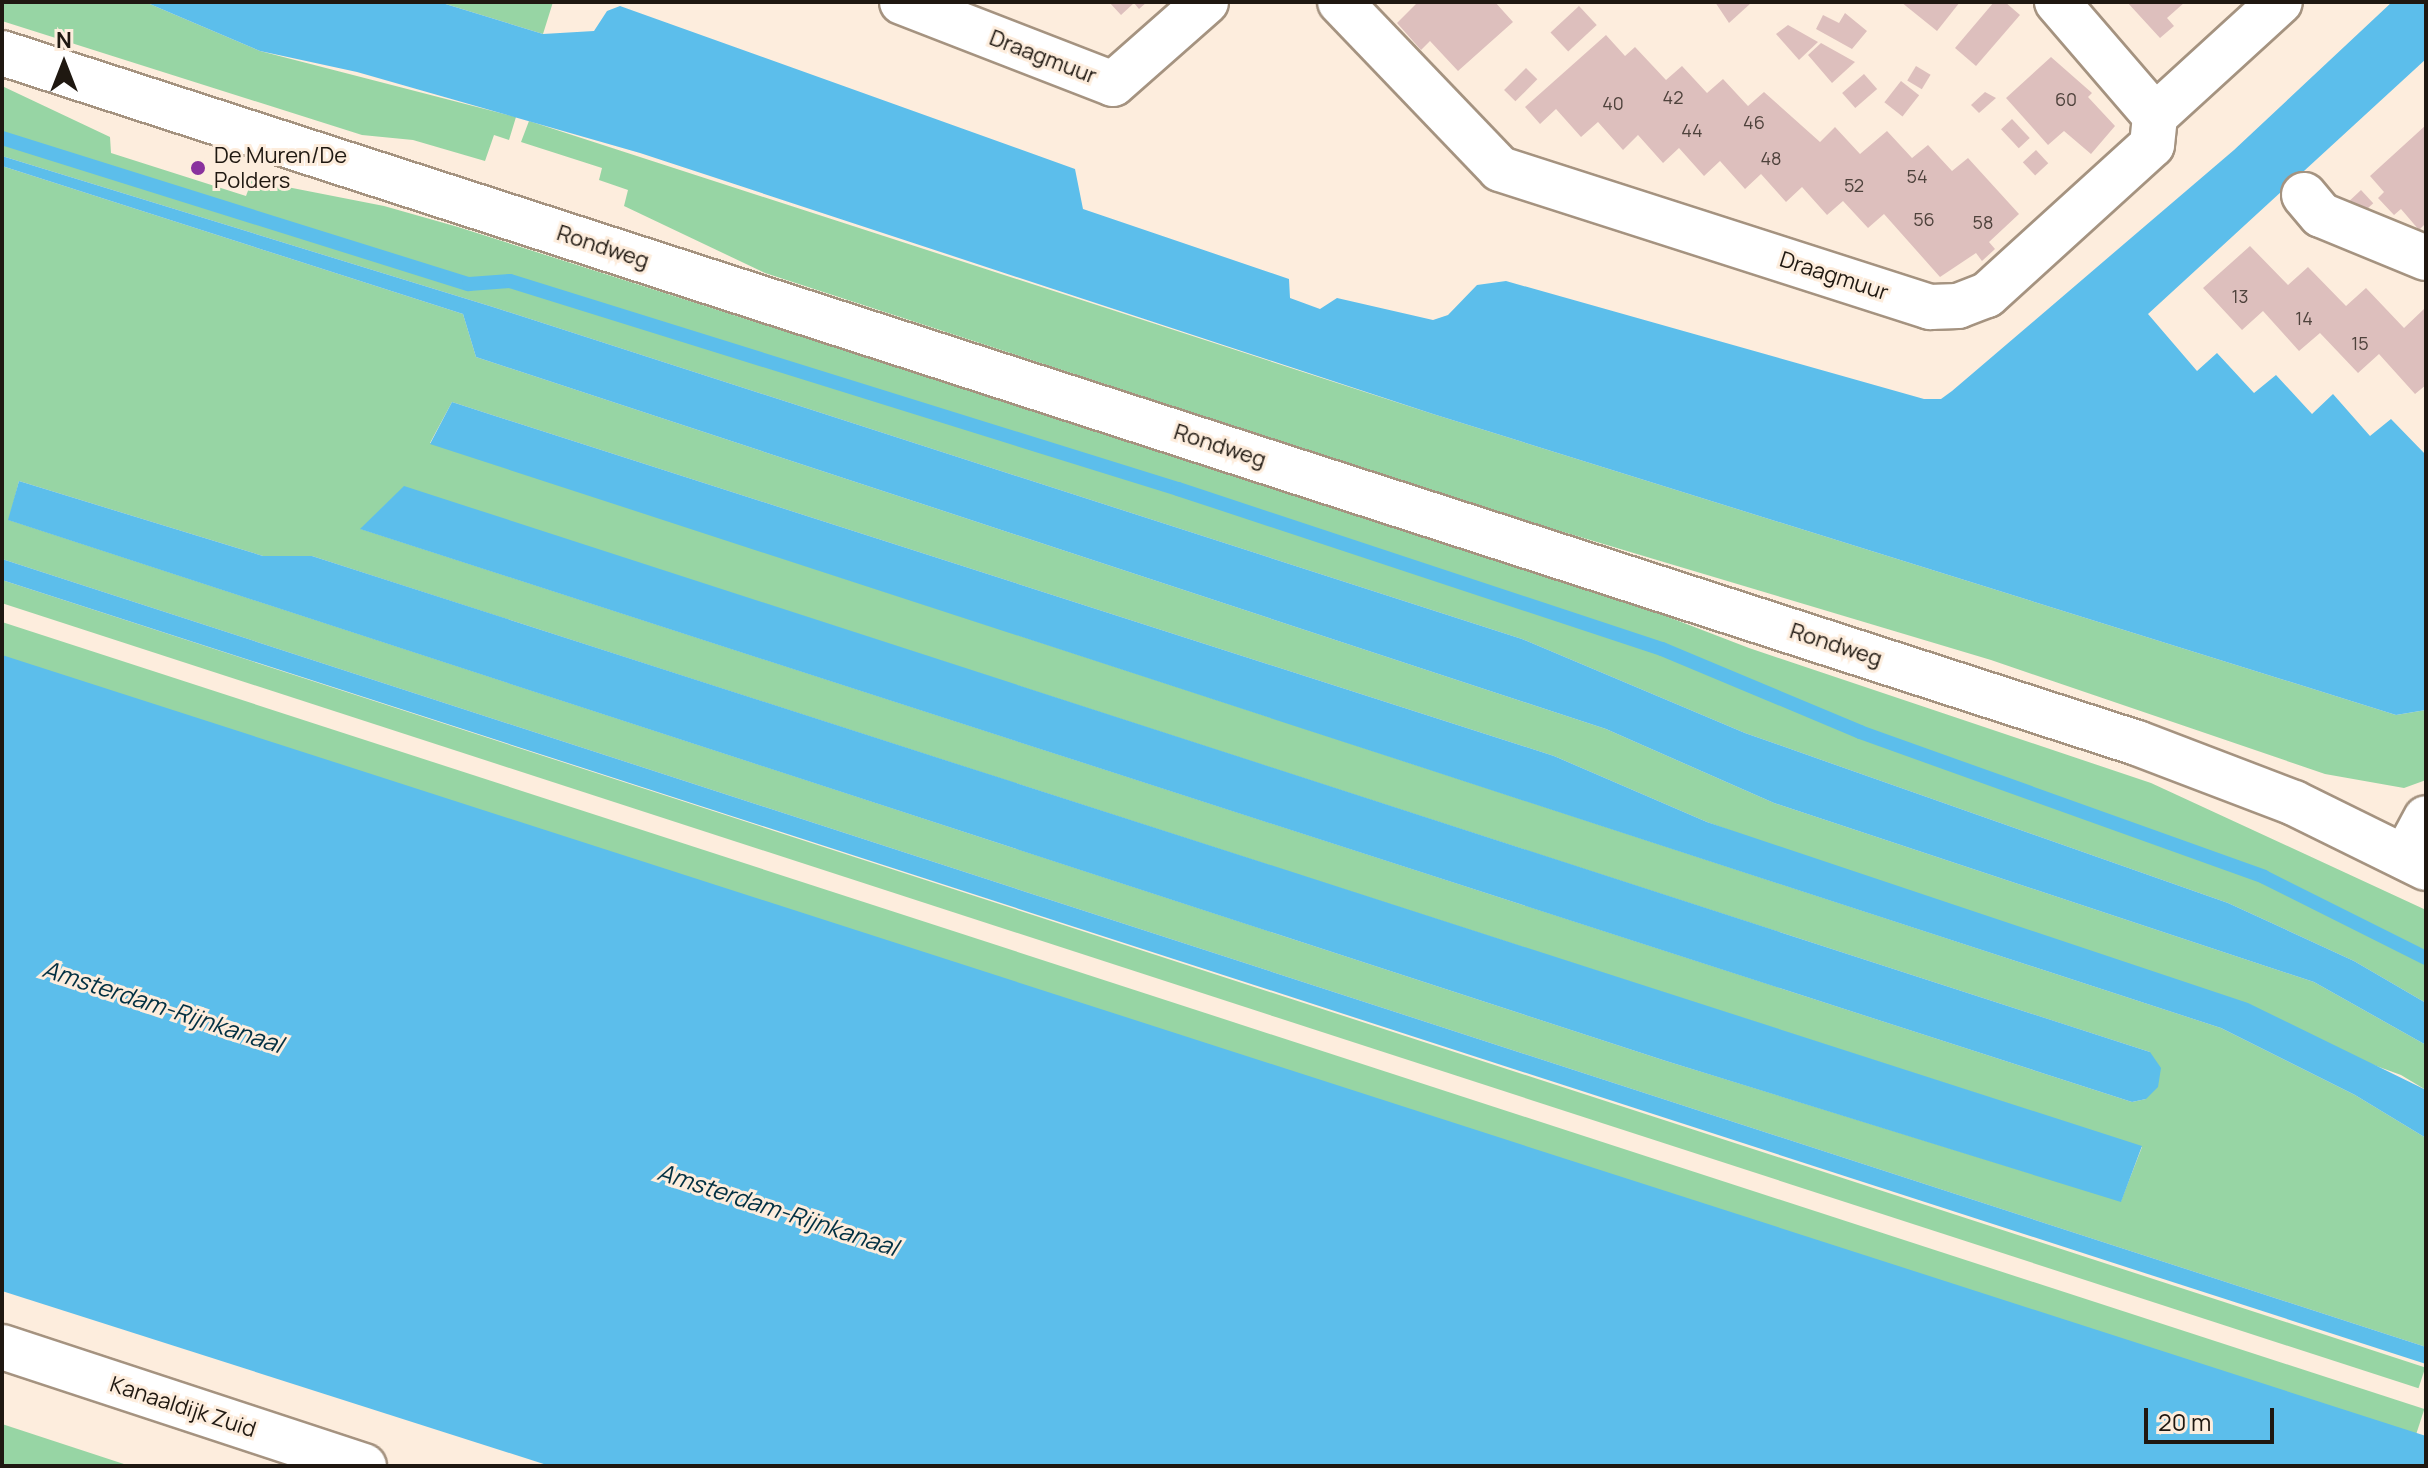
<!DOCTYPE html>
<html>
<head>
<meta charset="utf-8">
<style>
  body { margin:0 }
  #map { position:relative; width:2428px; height:1468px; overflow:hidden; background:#fdeddd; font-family:Manrope,sans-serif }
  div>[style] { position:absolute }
  .green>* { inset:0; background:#97d5a4; transform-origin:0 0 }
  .water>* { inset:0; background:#5cbeeb }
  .stream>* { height:14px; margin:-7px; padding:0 7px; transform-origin:7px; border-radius:7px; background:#5cbeeb }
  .building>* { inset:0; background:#ddbfbd; transform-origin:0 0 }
  .roads { filter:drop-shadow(2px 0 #a59380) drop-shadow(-2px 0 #a59380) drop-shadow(0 2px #a59380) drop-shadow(0 -2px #a59380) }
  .minor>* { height:44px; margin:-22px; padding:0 22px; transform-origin:22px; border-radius:22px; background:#fff }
  .major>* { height:44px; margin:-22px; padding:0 22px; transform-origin:22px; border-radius:22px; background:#fff }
  .dots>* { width:22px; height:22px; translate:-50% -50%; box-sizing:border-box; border:4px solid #fdeddd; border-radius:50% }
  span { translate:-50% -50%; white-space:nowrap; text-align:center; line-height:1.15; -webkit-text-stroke:6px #fdeddd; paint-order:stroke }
  .number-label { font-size:18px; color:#4e423c }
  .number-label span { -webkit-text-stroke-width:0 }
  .street-label { font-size:22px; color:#1f1811 }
  .poi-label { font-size:22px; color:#1f1811 }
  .left { translate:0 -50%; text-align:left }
  .water-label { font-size:24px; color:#023042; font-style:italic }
  .frame { position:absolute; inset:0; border:4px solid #1f1811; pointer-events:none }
  .north { position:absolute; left:24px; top:24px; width:80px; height:80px; -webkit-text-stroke:6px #fdeddd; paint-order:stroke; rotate:0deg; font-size:22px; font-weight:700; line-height:32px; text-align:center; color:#1f1811 }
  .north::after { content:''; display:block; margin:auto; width:28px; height:36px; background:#1f1811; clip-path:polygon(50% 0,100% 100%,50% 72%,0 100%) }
  .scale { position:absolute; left:2144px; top:1408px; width:130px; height:36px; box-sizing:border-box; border:4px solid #1f1811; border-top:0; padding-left:10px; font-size:24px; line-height:28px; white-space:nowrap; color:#1f1811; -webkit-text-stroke:6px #fdeddd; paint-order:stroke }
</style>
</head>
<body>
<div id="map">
  <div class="green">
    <i style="clip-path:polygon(2px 2px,145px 2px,260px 51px,516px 117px,509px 140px,494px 135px,485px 161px,413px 140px,362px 135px,2px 21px)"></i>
    <i style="clip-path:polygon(439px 2px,553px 2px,543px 34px)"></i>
    <i style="clip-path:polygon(2px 86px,110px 137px,111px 153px,246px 196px,252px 180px,384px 206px,458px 227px,1611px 595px,1749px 648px,2151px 783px,2426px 910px,2426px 1003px,2354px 961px,2228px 903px,1745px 733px,1522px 639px,493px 307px,2px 156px)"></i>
    <i style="clip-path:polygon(529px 121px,1433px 414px,2396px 715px,2426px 710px,2426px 780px,2404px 788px,2325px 774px,1991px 660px,1503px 514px,765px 273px,624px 206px,628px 190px,599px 180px,602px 168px,521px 142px)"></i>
    <i style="clip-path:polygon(evenodd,2px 166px,463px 314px,476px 357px,1606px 729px,1774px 803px,2314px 982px,2426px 1045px,2426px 1090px,2401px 1075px,1707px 822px,1554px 756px,452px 402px,430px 443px,2221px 1028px,2355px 1095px,2426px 1138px,2426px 1347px,2px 559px,2px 166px,19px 481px,263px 556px,312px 556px,2142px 1147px,2121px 1201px,1666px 1061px,9px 520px,19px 481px,2px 166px,404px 487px,2150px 1052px,2146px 1099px,2132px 1102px,361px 529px,404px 487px)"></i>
    <i style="left:2px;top:580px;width:2548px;height:22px;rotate:18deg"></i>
    <i style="left:2px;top:622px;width:2547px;height:33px;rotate:18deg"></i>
    <i style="clip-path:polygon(2px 1424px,130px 1466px,2px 1466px)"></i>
  </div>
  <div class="water">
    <i style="clip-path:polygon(145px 2px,439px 2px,543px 34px,594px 31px,607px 11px,620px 6px,1075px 169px,1083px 209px,1289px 279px,1290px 298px,1320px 309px,1337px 298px,1433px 320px,1448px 315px,1477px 285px,1506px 281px,1924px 399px,1941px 399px,1952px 391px,2234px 150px,2392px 2px,2426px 2px,2426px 59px,2148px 314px,2197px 371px,2217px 353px,2254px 393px,2276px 375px,2312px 414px,2333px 394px,2370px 436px,2391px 419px,2426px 455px,2426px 710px,2396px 715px,1433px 414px,640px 153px,357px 72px,260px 51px)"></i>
    <i style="clip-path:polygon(2px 156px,493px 307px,1522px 639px,1745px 733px,2228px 903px,2354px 961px,2426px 1003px,2426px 1045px,2314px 982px,1774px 803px,1606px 729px,476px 357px,463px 314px,2px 166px)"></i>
    <i style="clip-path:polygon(452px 402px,1554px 756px,1707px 822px,2248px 1003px,2426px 1090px,2426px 1138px,2355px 1095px,2221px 1028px,430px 444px)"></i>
    <i style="clip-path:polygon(19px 481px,263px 556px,312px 556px,2142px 1146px,2121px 1202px,1666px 1061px,8px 520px)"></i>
    <i style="clip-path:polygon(404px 486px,2150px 1052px,2161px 1068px,2158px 1087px,2146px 1099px,2132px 1102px,360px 529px)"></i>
    <i style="clip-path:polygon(2px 559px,2426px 1347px,2426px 1364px,2px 580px)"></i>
    <i style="clip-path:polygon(2px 655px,2426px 1436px,2426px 1466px,550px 1466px,2px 1291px)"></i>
  </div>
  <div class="stream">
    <i style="left:2px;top:138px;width:489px;rotate:17.4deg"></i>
    <i style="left:469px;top:284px;width:41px;rotate:-4.2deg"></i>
    <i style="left:510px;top:281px;width:700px;rotate:17.3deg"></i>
    <i style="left:1178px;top:489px;width:510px;rotate:18.29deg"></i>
    <i style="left:1662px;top:649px;width:215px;rotate:22.7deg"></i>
    <i style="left:1860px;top:732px;width:429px;rotate:19.7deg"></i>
    <i style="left:2264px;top:877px;width:181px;rotate:26.6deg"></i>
  </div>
  <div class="building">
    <i style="clip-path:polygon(1109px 2px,1147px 2px,1139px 9px,1134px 3px,1121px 15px)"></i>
    <i style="clip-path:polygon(1418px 2px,1495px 2px,1513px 22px,1458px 71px,1430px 41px,1421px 50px,1397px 23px)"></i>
    <i style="clip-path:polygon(1715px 2px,1749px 2px,1751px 3px,1729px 23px)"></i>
    <i style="clip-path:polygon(1901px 2px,1960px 2px,1937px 31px)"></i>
    <i style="clip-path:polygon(1994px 2px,2005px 2px,2020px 15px,1976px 66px,1955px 48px)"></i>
    <i style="clip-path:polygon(2127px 2px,2185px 2px,2167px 18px,2174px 26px,2160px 38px)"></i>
    <i style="left:1579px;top:6px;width:26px;height:39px;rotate:47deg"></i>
    <i style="clip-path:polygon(1845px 13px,1867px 31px,1852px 49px,1816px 29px,1823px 15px,1839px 23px)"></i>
    <i style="clip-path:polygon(1788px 25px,1818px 42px,1799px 60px,1776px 34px)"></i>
    <i style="clip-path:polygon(1606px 35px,1625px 56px,1635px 47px,1666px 80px,1682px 66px,1707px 93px,1723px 79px,1748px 106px,1764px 92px,1820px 142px,1835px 127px,1860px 154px,1887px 131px,1912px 158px,1928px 145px,1952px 171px,1968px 158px,2019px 214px,1989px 242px,1995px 249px,1982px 261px,1976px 253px,1940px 277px,1884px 214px,1868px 228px,1843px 201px,1827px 215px,1802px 187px,1786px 202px,1761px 174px,1745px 189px,1720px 161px,1704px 176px,1679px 148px,1663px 163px,1638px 135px,1623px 150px,1598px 122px,1581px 137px,1556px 109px,1540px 124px,1525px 107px)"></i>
    <i style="clip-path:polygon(1821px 43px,1855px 62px,1832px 83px,1808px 55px)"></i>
    <i style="clip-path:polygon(2051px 57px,2092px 93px,2088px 97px,2115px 126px,2091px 154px,2064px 131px,2048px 145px,2006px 98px)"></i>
    <i style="left:1916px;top:66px;width:17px;height:17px;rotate:31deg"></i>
    <i style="left:1526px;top:68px;width:16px;height:31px;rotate:45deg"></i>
    <i style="left:1864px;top:74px;width:20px;height:29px;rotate:49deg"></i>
    <i style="left:1901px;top:81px;width:23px;height:27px;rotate:38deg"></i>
    <i style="clip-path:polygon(1985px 92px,1996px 98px,1979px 113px,1971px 105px)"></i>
    <i style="left:2012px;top:119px;width:26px;height:15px;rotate:47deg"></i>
    <i style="clip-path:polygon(2426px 125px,2426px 223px,2419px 230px,2401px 209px,2394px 215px,2378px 198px,2384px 192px,2370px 176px)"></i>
    <i style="left:2036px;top:150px;width:18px;height:18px;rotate:47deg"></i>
    <i style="left:2361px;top:190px;width:18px;height:16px;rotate:47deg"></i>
    <i style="clip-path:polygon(2250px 246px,2288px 285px,2308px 267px,2346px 306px,2366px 288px,2404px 328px,2424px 309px,2426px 385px,2415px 394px,2379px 354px,2358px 373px,2320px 333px,2299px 351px,2263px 311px,2242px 330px,2203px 288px)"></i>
  </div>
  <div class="roads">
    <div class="minor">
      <i style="left:902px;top:2px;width:226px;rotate:21.2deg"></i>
      <i style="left:1113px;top:84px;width:124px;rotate:-41.4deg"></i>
      <i style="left:1340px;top:2px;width:231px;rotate:46.2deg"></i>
      <i style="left:1500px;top:169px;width:452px;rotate:17.8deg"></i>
      <i style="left:1930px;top:307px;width:28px;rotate:-2deg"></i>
      <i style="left:1958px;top:306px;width:31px;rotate:-21deg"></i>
      <i style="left:1987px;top:295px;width:223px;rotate:-42.3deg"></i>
      <i style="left:2152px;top:145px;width:29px;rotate:-84deg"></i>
      <i style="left:2155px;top:116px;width:169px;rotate:-42.4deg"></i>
      <i style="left:2057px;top:2px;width:150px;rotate:49.3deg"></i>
      <i style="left:2304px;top:195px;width:26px;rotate:50deg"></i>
      <i style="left:2321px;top:215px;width:113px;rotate:22.3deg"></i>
      <i style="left:2405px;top:857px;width:44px;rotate:-61.7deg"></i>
      <i style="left:2px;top:1347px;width:381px;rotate:18.2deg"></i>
    </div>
    <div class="major">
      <i style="left:2px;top:53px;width:2244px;rotate:17.91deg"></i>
      <i style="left:2137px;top:743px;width:168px;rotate:20.9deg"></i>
      <i style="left:2294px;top:803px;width:147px;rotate:26.2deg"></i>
    </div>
  </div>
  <div class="dots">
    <i style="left:198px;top:168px;background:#8a329e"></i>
  </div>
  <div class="number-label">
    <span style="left:1673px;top:97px">42</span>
    <span style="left:2066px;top:99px">60</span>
    <span style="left:1613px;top:103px">40</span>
    <span style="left:1754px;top:122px">46</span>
    <span style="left:1692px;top:130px">44</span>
    <span style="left:1771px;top:158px">48</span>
    <span style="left:1917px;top:176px">54</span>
    <span style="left:1854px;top:185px">52</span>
    <span style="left:1924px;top:219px">56</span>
    <span style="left:1983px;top:222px">58</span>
    <span style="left:2240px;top:296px">13</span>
    <span style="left:2304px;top:318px">14</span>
    <span style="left:2360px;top:343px">15</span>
  </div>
  <div class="street-label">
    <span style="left:1043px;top:57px;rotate:21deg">Draagmuur</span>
    <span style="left:603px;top:247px;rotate:18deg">Rondweg</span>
    <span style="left:1834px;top:276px;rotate:18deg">Draagmuur</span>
    <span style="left:1220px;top:446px;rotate:18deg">Rondweg</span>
    <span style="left:1836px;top:645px;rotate:18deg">Rondweg</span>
    <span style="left:183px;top:1407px;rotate:18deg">Kanaaldijk Zuid</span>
  </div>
  <div class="poi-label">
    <span class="left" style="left:214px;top:168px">De Muren/De<br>Polders</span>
  </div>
  <div class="water-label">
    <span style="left:163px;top:1006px;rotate:18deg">Amsterdam-Rijnkanaal</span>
    <span style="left:778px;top:1209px;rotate:18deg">Amsterdam-Rijnkanaal</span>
  </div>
  <div class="frame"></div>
  <div class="north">N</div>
  <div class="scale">20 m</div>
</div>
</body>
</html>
